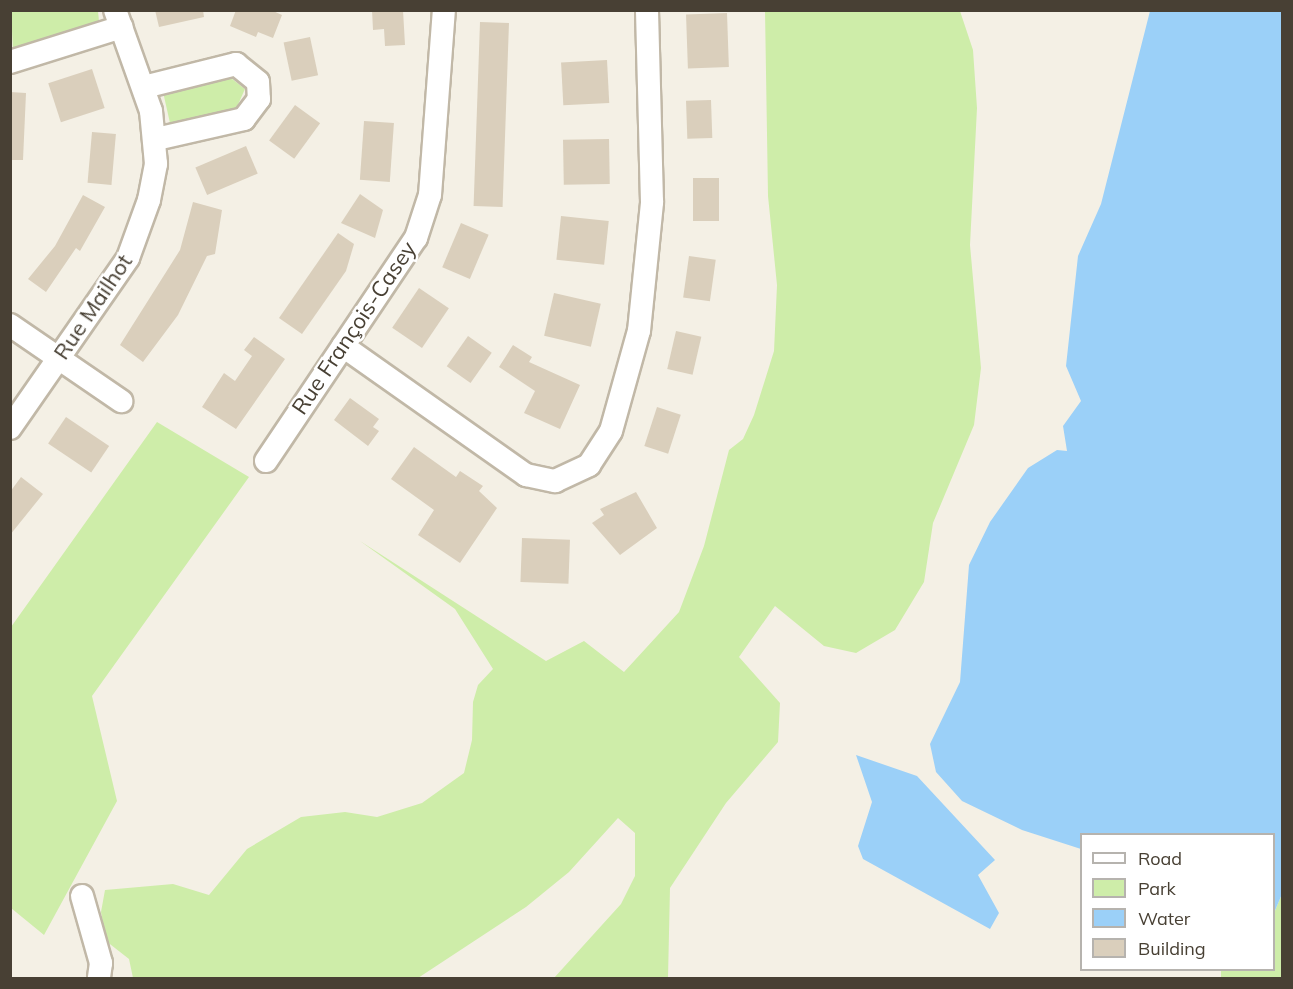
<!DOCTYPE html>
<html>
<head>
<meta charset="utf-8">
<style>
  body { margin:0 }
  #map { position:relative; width:1293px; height:989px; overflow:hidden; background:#f4f0e5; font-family:Mulish,sans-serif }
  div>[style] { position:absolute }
  .green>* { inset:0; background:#ceeda9 }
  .water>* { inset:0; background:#9bd0f8 }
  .building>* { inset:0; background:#dacfbc; transform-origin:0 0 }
  .roads { filter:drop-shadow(2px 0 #c1b8a7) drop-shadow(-2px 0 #c1b8a7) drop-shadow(0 2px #c1b8a7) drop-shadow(0 -2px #c1b8a7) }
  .street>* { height:22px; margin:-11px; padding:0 11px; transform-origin:11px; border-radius:11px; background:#fff }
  span { translate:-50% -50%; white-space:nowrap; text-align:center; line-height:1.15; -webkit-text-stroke:5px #fff; paint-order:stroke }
  .street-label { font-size:22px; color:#484034 }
  .frame { position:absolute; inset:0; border:12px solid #484034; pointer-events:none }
  .legend { position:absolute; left:1080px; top:833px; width:195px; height:138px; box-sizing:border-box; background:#fff; border:2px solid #b6b3ae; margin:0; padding:8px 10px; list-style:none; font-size:18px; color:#484034 }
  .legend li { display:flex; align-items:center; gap:12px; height:30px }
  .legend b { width:30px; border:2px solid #b6b3ae }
</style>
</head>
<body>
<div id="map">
  <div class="green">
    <i style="clip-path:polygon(11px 11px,98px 11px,99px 21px,95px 28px,13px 51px)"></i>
    <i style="clip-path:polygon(765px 11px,960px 11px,973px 50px,977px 108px,970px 245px,981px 368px,974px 425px,933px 523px,924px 582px,895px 630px,856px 653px,824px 646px,775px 606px,739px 657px,780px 703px,778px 742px,726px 803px,670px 888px,668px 978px,554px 978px,621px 904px,635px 876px,635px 833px,618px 818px,569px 872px,526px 907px,418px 978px,133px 978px,129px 959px,106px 941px,101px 912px,105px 890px,173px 884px,209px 895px,247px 849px,301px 817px,345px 812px,377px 817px,422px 803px,464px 773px,472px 740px,473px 702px,478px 685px,493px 669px,455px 609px,360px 541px,546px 661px,584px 641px,624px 672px,679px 612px,704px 546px,729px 450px,743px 439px,754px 415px,774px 351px,777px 285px,768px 196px)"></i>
    <i style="clip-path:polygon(227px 75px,245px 89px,236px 109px,170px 123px,163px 92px)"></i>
    <i style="clip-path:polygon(157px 422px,249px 477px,92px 696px,117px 801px,44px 935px,11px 908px,11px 627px)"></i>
    <i style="clip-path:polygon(1282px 894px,1282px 978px,1221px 978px,1221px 970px,1274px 970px,1274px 913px)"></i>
  </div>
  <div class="water">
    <i style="clip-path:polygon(1150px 11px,1282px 11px,1282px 894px,1274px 913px,1274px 834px,1082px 834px,1081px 849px,1022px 830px,962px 801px,936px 772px,930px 744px,960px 682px,969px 565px,990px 522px,1028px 468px,1057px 450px,1067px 451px,1063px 426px,1081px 401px,1066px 366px,1078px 256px,1101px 204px)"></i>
    <i style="clip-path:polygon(856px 755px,917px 776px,995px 860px,978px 875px,999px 913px,990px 929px,863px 859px,858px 846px,872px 802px)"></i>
  </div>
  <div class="building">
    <i style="clip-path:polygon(155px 10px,203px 10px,204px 17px,159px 27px)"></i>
    <i style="clip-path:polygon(236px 10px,271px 10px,282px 15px,273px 38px,258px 32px,256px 37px,230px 26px)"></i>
    <i style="clip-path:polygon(372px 10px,403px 10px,405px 45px,385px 46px,384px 29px,373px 30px)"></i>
    <i style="left:727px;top:13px;width:54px;height:41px;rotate:88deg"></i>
    <i style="left:480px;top:22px;width:29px;height:184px;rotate:2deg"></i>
    <i style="left:310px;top:37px;width:39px;height:27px;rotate:78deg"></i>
    <i style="left:607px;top:60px;width:43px;height:46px;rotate:87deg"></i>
    <i style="left:92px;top:69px;width:41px;height:46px;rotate:72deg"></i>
    <i style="clip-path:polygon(10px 92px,26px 93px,23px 160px,10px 160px)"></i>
    <i style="left:711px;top:100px;width:38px;height:25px;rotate:88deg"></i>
    <i style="left:295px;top:105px;width:31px;height:44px;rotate:36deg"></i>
    <i style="left:364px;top:121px;width:30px;height:59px;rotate:4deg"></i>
    <i style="left:92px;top:132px;width:24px;height:51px;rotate:5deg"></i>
    <i style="left:609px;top:139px;width:45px;height:46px;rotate:89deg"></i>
    <i style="left:246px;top:146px;width:30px;height:55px;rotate:67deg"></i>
    <i style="left:693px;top:178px;width:26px;height:43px"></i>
    <i style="clip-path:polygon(360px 194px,383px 210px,375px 238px,341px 223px)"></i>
    <i style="clip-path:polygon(83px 195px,105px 207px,80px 251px,76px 248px,46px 292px,28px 279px,55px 246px)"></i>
    <i style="clip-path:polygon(193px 202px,222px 210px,215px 254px,207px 256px,178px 315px,143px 362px,120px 345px,180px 250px)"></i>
    <i style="left:561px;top:216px;width:48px;height:44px;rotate:6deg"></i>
    <i style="left:461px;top:223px;width:30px;height:48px;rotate:23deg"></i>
    <i style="clip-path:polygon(338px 233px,354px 244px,346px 271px,302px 334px,279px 318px)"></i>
    <i style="left:689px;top:256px;width:27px;height:42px;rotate:8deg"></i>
    <i style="left:419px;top:288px;width:36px;height:48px;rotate:34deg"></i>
    <i style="left:554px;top:293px;width:48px;height:44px;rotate:13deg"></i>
    <i style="left:676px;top:331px;width:26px;height:39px;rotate:13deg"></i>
    <i style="left:468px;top:336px;width:29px;height:37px;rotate:35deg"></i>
    <i style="clip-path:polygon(254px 337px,285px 359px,236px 429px,202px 407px,224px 373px,235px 381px,252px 356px,244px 350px)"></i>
    <i style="clip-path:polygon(513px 345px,532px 357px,529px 362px,580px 385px,560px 429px,524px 413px,535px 391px,499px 367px)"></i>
    <i style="clip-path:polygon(350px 398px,379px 419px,373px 427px,379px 431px,368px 446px,334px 420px)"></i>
    <i style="left:657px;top:407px;width:25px;height:41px;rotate:18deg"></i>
    <i style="left:66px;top:417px;width:52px;height:32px;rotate:34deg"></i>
    <i style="clip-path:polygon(414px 447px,456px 477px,460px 471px,483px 486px,479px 491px,497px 508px,460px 563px,418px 535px,434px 510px,391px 479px)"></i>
    <i style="clip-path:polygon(21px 477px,43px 494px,10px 535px,10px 492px)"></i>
    <i style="clip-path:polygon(636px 492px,657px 528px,620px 555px,592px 523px,604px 515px,600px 509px)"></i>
    <i style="left:522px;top:538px;width:48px;height:44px;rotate:2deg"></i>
  </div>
  <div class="roads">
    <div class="street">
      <i style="left:10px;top:62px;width:117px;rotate:-17.4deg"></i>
      <i style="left:144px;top:87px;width:95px;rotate:-14deg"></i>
      <i style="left:236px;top:64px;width:28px;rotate:39deg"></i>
      <i style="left:258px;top:82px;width:17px;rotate:87deg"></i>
      <i style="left:259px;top:99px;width:25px;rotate:127deg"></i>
      <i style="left:244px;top:119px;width:90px;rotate:167.2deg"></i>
      <i style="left:10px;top:325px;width:135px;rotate:34.4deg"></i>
      <i style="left:343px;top:346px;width:224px;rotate:35.2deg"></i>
      <i style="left:526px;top:475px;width:30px;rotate:12deg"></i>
      <i style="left:555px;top:481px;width:38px;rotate:-25deg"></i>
      <i style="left:589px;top:465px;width:40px;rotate:-57.1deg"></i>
      <i style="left:611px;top:431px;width:104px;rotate:-74.4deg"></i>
      <i style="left:639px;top:331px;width:130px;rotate:-84.2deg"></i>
      <i style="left:652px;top:202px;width:192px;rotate:-91.5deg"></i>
      <i style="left:10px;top:428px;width:207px;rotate:-55.2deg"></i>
      <i style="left:128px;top:258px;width:62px;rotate:-70.1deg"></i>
      <i style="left:149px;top:200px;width:37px;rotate:-79deg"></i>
      <i style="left:156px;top:164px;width:53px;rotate:-95.4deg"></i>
      <i style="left:151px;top:111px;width:107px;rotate:-109.6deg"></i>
      <i style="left:266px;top:461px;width:269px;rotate:-56.1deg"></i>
      <i style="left:416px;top:238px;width:45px;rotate:-72deg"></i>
      <i style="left:430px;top:195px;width:186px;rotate:-85.7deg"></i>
      <i style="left:82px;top:896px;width:70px;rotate:74.2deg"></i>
      <i style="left:101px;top:963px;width:15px;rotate:98deg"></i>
    </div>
  </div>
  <div class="street-label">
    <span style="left:93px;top:307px;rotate:-56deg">Rue Mailhot</span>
    <span style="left:354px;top:328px;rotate:-56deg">Rue François-Casey</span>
  </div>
  <div class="frame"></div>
  <ul class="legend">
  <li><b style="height:8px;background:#fff"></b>Road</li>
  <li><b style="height:16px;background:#ceeda9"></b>Park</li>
  <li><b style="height:16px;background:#9bd0f8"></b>Water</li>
  <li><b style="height:16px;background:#dacfbc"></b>Building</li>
  </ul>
</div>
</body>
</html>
